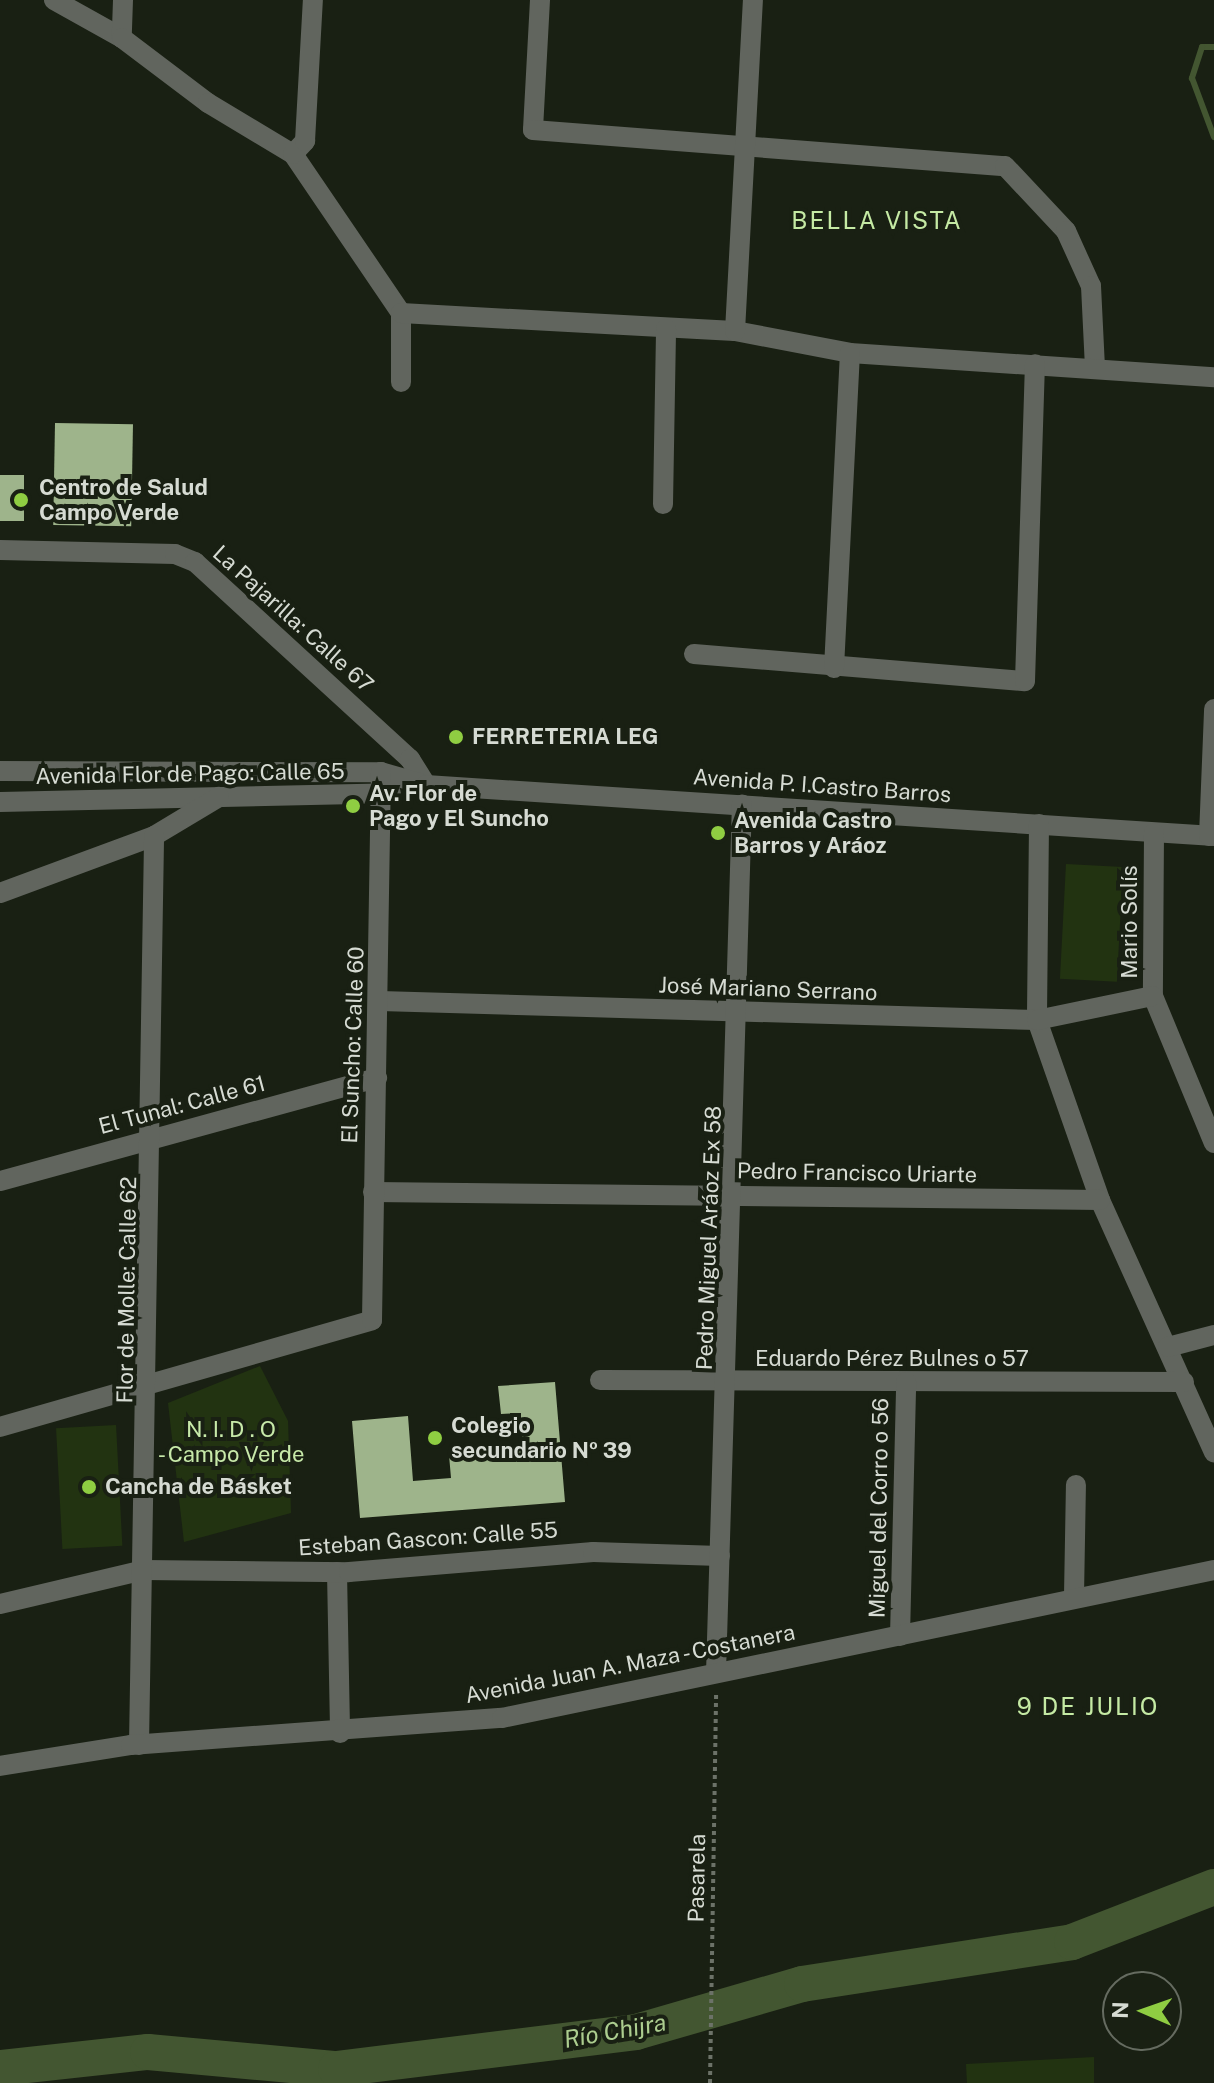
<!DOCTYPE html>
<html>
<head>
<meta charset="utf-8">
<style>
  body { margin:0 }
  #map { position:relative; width:1214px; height:2083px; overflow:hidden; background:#192013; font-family:"Public Sans",sans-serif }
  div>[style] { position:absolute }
  .green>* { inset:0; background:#231; transform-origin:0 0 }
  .stream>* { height:6px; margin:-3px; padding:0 3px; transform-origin:3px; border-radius:3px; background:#435631 }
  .river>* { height:36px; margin:-18px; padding:0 18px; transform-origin:18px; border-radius:18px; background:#435631 }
  .building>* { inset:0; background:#9eb48b; transform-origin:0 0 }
  .path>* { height:4px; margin-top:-2px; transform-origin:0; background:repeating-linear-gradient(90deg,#6c7268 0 4px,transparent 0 8px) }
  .minor>* { height:20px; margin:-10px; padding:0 10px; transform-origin:10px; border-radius:10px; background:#61655e }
  .dots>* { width:22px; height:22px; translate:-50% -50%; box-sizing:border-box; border:4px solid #192013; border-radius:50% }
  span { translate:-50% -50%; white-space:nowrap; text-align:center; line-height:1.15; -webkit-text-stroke:8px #192013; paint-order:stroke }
  .poi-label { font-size:22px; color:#d6dbd3; font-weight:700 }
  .left { translate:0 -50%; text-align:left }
  .street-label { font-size:22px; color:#d6dbd3 }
  .park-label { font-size:22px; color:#c7e9a9 }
  .neighbourhood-label { font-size:24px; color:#c5eaa4; letter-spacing:2px }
  .water-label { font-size:24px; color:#accd8f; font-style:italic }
  .north { position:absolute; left:1102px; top:1971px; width:80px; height:80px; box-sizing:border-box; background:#192013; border:2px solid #656b60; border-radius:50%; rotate:272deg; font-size:22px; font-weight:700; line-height:32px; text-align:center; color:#d6dbd3 }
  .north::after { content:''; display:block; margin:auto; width:28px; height:36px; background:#8fcd42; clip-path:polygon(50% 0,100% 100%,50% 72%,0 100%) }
</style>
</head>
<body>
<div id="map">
  <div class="green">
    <i style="left:1066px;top:864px;width:57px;height:115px;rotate:3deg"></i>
    <i style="clip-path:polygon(260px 1366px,288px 1421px,291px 1513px,184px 1542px,168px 1403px)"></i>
    <i style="left:116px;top:1425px;width:121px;height:60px;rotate:87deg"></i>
    <i style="clip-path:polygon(1094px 2057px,1094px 2083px,967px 2083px,966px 2064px)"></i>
  </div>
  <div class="stream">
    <i style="left:1214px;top:47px;width:12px;rotate:180deg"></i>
    <i style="left:1202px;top:47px;width:33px;rotate:108deg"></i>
    <i style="left:1192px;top:78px;width:63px;rotate:69.6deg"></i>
  </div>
  <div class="river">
    <i style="left:0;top:2068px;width:149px;rotate:-6.2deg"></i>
    <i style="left:148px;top:2052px;width:189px;rotate:5.2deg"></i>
    <i style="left:336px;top:2069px;width:302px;rotate:-7deg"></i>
    <i style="left:636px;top:2032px;width:173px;rotate:-16.1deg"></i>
    <i style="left:802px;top:1984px;width:273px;rotate:-8.8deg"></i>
    <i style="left:1072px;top:1942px;width:152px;rotate:-21.2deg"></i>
  </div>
  <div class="building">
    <i style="left:55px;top:423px;width:78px;height:102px;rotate:1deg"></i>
    <i style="left:0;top:475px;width:24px;height:46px"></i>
    <i style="clip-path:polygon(555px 1382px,565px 1502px,360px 1518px,352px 1421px,408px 1416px,413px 1481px,451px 1478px,449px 1455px,523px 1447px,520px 1413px,501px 1414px,498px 1386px)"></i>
  </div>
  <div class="path">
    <i style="left:710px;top:2083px;width:391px;rotate:-89.1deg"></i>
  </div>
  <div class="minor">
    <i style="left:54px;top:0;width:78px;rotate:29.2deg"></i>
    <i style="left:123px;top:0;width:38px;rotate:92deg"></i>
    <i style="left:122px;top:38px;width:108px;rotate:37.1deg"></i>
    <i style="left:208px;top:103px;width:99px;rotate:31deg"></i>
    <i style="left:293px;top:154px;width:192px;rotate:55.8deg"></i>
    <i style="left:401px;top:313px;width:69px;rotate:90deg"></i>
    <i style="left:540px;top:0;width:130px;rotate:93.1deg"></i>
    <i style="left:533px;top:130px;width:473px;rotate:4.4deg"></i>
    <i style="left:1005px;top:166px;width:89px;rotate:46.8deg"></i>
    <i style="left:1066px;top:231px;width:60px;rotate:65.6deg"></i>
    <i style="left:1091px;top:286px;width:81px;rotate:87.2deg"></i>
    <i style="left:293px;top:154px;width:18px;rotate:-47deg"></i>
    <i style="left:305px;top:141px;width:141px;rotate:-86.8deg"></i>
    <i style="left:401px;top:313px;width:334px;rotate:3.1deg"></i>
    <i style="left:735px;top:331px;width:117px;rotate:10.8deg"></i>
    <i style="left:850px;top:353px;width:365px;rotate:3.8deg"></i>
    <i style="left:735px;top:331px;width:331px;rotate:-86.9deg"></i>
    <i style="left:663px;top:504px;width:175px;rotate:-89deg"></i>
    <i style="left:0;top:550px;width:175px;rotate:1.3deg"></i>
    <i style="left:175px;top:554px;width:22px;rotate:22deg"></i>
    <i style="left:195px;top:562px;width:292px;rotate:42.5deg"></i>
    <i style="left:410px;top:759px;width:31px;rotate:58deg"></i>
    <i style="left:694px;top:654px;width:332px;rotate:4.7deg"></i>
    <i style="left:1025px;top:681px;width:317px;rotate:-88.2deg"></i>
    <i style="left:834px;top:668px;width:315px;rotate:-87.1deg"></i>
    <i style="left:0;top:771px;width:381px;rotate:0.2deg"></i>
    <i style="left:381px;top:772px;width:47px;rotate:16.1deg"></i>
    <i style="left:426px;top:785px;width:790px;rotate:3.7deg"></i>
    <i style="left:0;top:802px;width:391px;rotate:-1.3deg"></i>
    <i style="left:1039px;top:824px;width:196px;rotate:90.6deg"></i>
    <i style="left:1037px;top:1020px;width:191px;rotate:70.7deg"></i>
    <i style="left:1100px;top:1200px;width:277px;rotate:65.7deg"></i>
    <i style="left:1154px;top:833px;width:163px;rotate:90.4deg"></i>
    <i style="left:1153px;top:996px;width:159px;rotate:67.5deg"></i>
    <i style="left:1209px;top:836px;width:127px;rotate:-87.7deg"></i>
    <i style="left:0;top:893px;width:164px;rotate:-20.3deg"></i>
    <i style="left:154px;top:836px;width:76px;rotate:-31deg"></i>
    <i style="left:380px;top:1001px;width:657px;rotate:1.66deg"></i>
    <i style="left:1037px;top:1020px;width:118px;rotate:-11.7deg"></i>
    <i style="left:0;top:1181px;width:391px;rotate:-15.3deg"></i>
    <i style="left:373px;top:1192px;width:727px;rotate:0.63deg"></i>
    <i style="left:1168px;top:1347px;width:48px;rotate:-14.6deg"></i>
    <i style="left:600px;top:1380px;width:584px;rotate:0.2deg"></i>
    <i style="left:0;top:1427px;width:387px;rotate:-16deg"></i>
    <i style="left:372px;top:1320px;width:548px;rotate:-89.06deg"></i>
    <i style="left:337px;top:1572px;width:161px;rotate:88.9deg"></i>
    <i style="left:1074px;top:1596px;width:111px;rotate:-89deg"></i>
    <i style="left:0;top:1604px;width:148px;rotate:-13.3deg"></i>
    <i style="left:144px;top:1570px;width:205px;rotate:0.6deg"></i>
    <i style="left:349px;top:1572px;width:245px;rotate:-4.7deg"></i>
    <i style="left:593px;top:1552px;width:127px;rotate:1.8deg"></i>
    <i style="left:900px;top:1636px;width:254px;rotate:-88.6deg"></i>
    <i style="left:716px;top:1673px;width:869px;rotate:-88.29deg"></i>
    <i style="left:139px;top:1745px;width:909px;rotate:-89.05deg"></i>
    <i style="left:0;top:1766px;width:133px;rotate:-9.1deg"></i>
    <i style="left:131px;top:1745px;width:372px;rotate:-4.2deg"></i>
    <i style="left:502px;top:1718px;width:727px;rotate:-11.74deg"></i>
  </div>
  <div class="dots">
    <i style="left:21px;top:500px;background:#8fcd42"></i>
    <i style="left:456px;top:737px;background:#8fcd42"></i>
    <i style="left:353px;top:806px;background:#8fcd42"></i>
    <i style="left:718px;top:833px;background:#8fcd42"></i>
    <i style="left:435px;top:1438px;background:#8fcd42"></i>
    <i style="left:89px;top:1487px;background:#8fcd42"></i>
  </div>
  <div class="poi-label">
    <span class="left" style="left:39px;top:500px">Centro de Salud<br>Campo Verde</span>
    <span class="left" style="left:472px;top:737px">FERRETERIA LEG</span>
    <span class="left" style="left:369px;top:806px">Av. Flor de<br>Pago y El Suncho</span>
    <span class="left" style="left:734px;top:833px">Avenida Castro<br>Barros y Aráoz</span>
    <span class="left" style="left:451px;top:1438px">Colegio<br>secundario Nº 39</span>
    <span class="left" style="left:105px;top:1487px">Cancha de Básket</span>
  </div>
  <div class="street-label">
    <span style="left:293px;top:619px;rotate:42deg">La Pajarilla: Calle 67</span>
    <span style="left:190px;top:774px;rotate:-1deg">Avenida Flor de Pago: Calle 65</span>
    <span style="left:822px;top:786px;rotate:4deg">Avenida P. I.Castro Barros</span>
    <span style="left:1130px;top:922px;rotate:-90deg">Mario Solís</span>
    <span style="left:768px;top:989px;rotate:2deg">José Mariano Serrano</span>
    <span style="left:353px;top:1045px;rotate:-88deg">El Suncho: Calle 60</span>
    <span style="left:182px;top:1105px;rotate:-15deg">El Tunal: Calle 61</span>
    <span style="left:857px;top:1173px;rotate:1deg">Pedro Francisco Uriarte</span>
    <span style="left:709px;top:1238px;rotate:-88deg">Pedro Miguel Aráoz Ex 58</span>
    <span style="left:127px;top:1290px;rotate:-89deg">Flor de Molle: Calle 62</span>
    <span style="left:892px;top:1359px">Eduardo Pérez Bulnes o 57</span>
    <span style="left:879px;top:1508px;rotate:-89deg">Miguel del Corro o 56</span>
    <span style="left:428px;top:1539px;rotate:-4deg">Esteban Gascon: Calle 55</span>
    <span style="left:630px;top:1664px;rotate:-11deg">Avenida Juan A. Maza - Costanera</span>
    <span style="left:697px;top:1878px;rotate:-89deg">Pasarela</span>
  </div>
  <div class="park-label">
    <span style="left:231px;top:1442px">N. I. D . O<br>- Campo Verde</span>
  </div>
  <div class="neighbourhood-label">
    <span style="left:877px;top:221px">BELLA VISTA</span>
    <span style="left:1088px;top:1707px">9 DE JULIO</span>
  </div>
  <div class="water-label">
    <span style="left:615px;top:2031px;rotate:-10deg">Río Chijra</span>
  </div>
  <div class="north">N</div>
</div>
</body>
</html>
